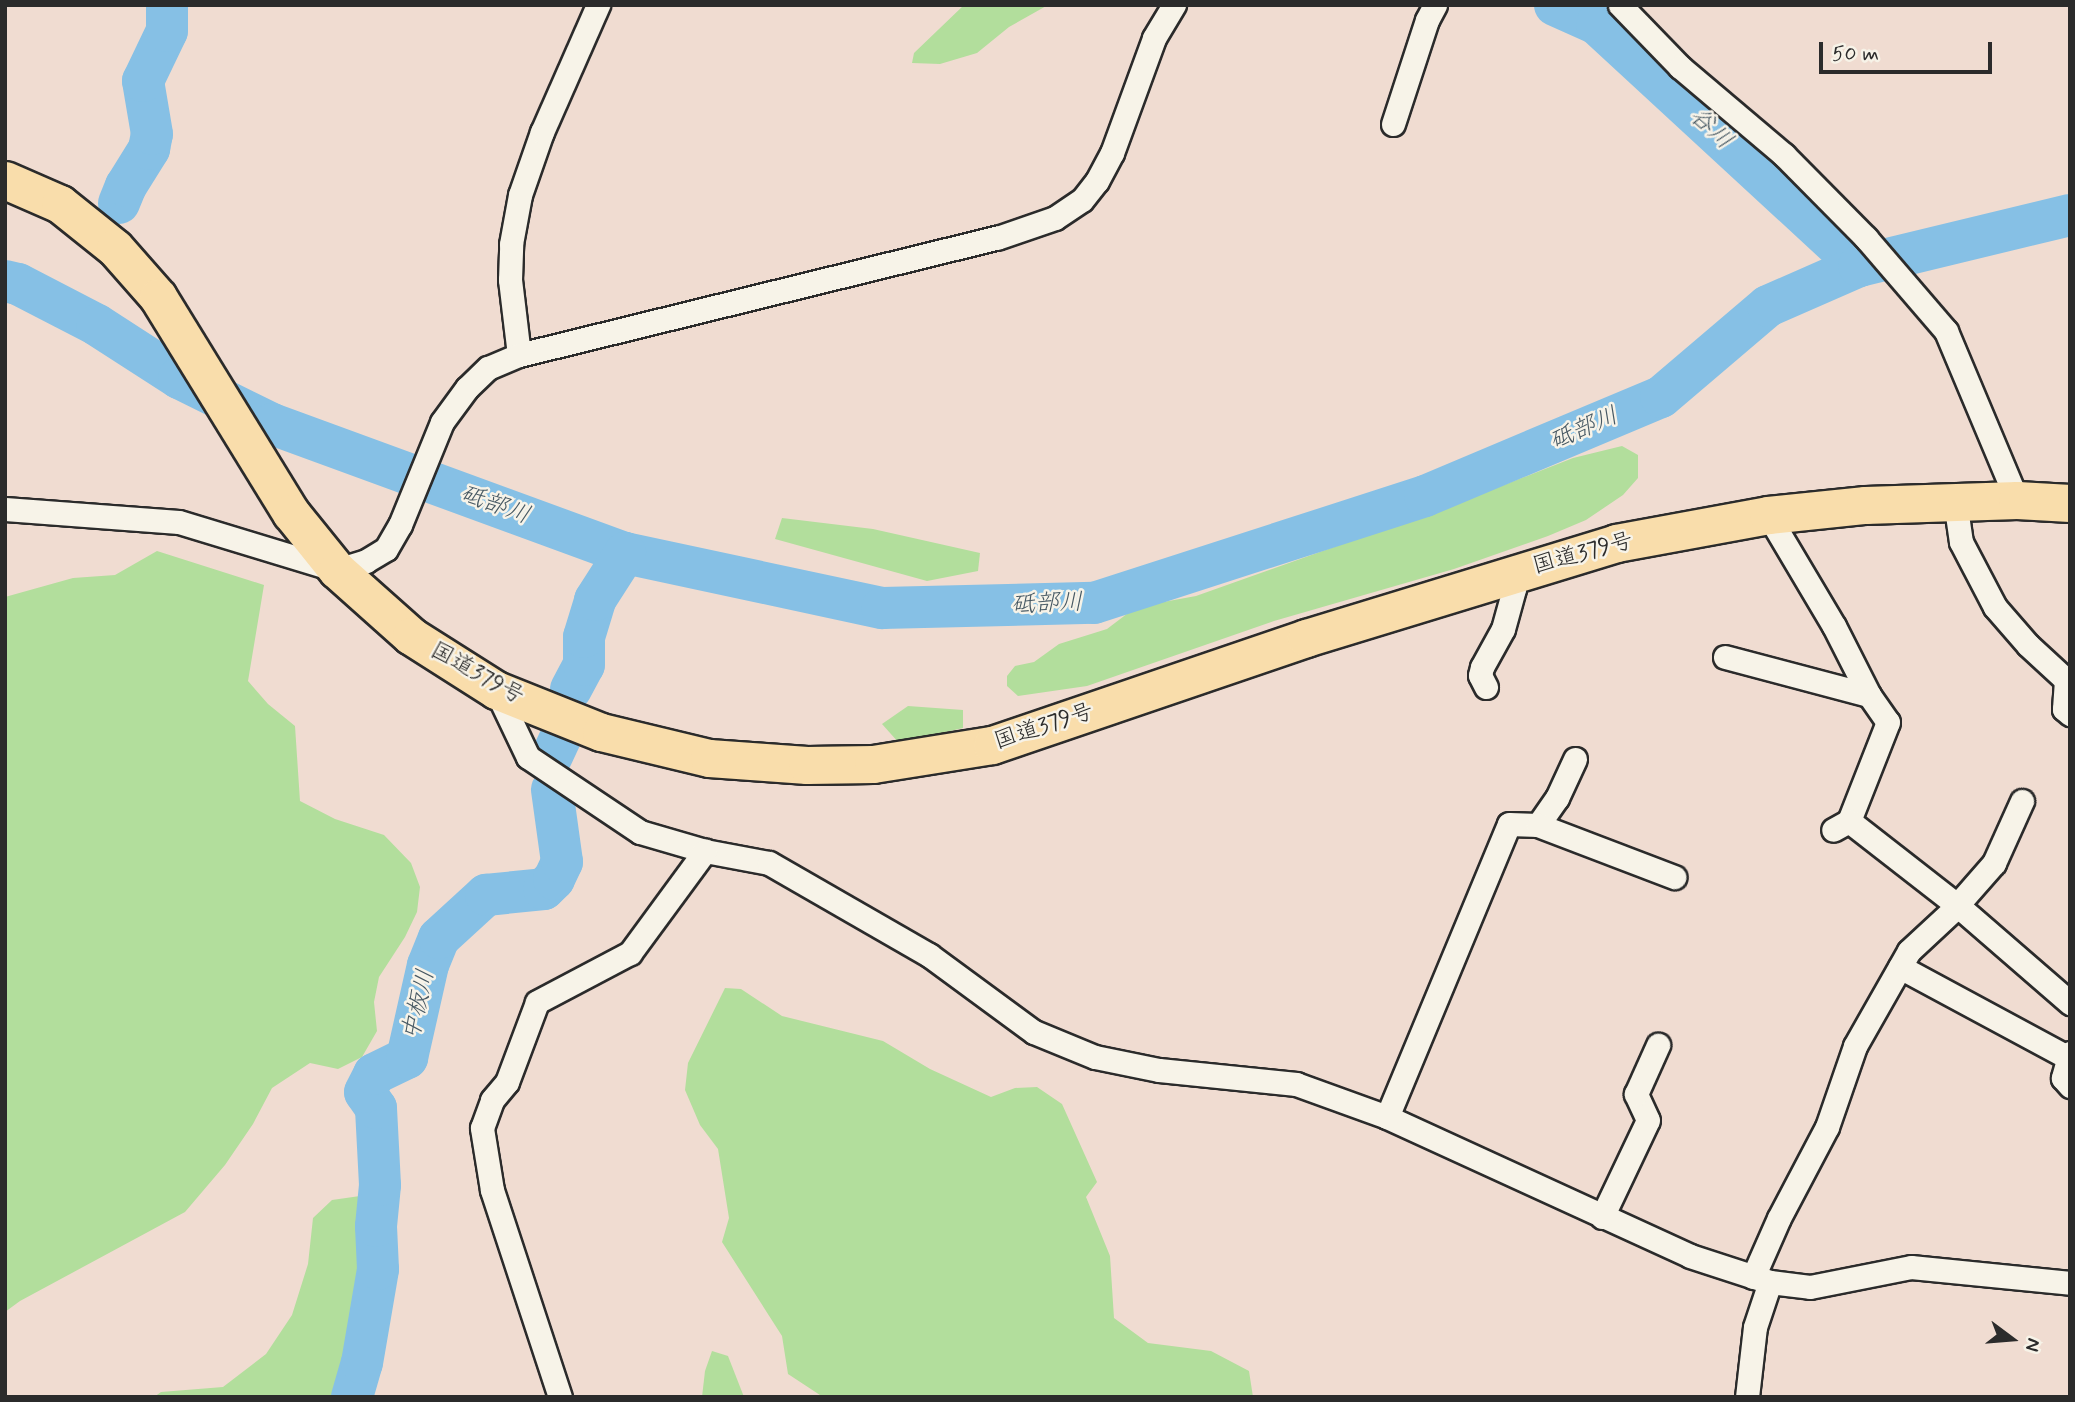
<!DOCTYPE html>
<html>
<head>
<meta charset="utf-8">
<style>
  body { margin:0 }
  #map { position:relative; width:2075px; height:1402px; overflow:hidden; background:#f0dcd1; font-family:Mynerve,"Klee One",sans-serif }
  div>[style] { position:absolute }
  .green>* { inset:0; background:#b2de9c }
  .river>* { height:42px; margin:-21px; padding:0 21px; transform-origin:21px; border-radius:21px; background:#86c0e5 }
  .roads { filter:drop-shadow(2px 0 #2b2b2b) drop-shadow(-2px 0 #2b2b2b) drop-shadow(0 2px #2b2b2b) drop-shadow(0 -2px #2b2b2b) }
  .minor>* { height:23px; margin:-11.5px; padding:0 11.5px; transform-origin:11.5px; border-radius:11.5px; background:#f7f3e8 }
  .trunk>* { height:37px; margin:-18.5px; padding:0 18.5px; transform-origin:18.5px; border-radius:18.5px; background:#f9ddab }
  span { translate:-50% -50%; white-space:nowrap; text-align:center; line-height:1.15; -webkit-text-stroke:5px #f7f3e8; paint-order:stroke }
  .street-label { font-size:23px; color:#2b2b2b }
  .water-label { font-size:24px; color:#465863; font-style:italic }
  .frame { position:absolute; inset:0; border:7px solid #2b2b2b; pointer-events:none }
  .north { position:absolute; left:1977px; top:1304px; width:70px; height:70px; -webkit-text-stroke:5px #f7f3e8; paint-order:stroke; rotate:106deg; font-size:19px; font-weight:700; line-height:28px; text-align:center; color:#2b2b2b }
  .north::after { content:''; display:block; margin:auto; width:24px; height:32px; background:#2b2b2b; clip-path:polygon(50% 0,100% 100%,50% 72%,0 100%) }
  .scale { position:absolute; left:1819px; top:42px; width:173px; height:32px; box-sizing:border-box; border:4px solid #2b2b2b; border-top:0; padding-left:9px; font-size:21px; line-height:24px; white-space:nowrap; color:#2b2b2b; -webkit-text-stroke:5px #f7f3e8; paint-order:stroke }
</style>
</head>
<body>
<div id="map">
  <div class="green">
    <i style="clip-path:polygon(964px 5px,1048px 5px,1009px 27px,977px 53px,940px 64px,912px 63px,914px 53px)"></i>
    <i style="clip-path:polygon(1622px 446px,1638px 455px,1638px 478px,1623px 495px,1586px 520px,1548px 536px,1454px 569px,1274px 621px,1087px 686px,1018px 696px,1007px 686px,1007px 676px,1015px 666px,1034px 662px,1059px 644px,1107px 629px,1136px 607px,1196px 596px,1463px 501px,1573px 458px)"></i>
    <i style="clip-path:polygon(782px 518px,873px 529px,980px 553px,978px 571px,927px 581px,775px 539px)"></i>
    <i style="clip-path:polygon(157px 551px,264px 585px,248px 681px,268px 704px,295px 726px,300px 801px,335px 819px,384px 835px,411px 863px,420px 887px,417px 912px,405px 937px,379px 977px,374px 1002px,377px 1031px,362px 1057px,338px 1069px,310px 1063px,272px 1088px,253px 1124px,225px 1165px,185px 1212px,20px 1301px,5px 1312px,5px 597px,73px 578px,115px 575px)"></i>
    <i style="clip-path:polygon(908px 706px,963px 710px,963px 728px,899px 743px,882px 724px)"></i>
    <i style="clip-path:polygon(725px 988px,741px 989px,782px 1016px,883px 1041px,930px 1069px,991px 1097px,1015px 1088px,1037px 1087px,1062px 1104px,1097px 1182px,1086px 1197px,1110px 1256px,1114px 1318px,1148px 1343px,1211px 1351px,1249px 1371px,1253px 1397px,823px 1397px,788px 1374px,782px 1336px,722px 1242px,729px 1218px,718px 1149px,700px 1125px,685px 1090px,688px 1063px)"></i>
    <i style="clip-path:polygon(360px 1196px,369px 1207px,365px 1314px,354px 1372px,338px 1397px,154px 1397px,161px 1392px,223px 1387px,266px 1354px,292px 1315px,308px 1264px,313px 1218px,332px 1200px)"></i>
    <i style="clip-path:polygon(712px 1351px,728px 1356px,744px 1397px,702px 1397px,705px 1371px)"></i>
  </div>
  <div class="river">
    <i style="left:1555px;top:5px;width:46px;rotate:24.3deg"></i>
    <i style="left:1597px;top:24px;width:357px;rotate:42.7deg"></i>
    <i style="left:119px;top:203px;width:18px;rotate:-68deg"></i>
    <i style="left:126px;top:186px;width:44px;rotate:-58.1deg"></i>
    <i style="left:149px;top:149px;width:15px;rotate:-79deg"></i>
    <i style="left:152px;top:134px;width:54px;rotate:-99.6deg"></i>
    <i style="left:143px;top:81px;width:55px;rotate:-64.4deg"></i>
    <i style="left:167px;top:31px;width:26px;rotate:-90deg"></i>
    <i style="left:5px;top:281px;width:13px;rotate:13deg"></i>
    <i style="left:18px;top:284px;width:89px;rotate:27.4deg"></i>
    <i style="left:97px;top:325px;width:98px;rotate:32.9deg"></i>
    <i style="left:179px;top:378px;width:104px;rotate:26.3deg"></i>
    <i style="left:272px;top:424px;width:376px;rotate:20.1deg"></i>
    <i style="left:625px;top:553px;width:263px;rotate:12.1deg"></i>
    <i style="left:882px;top:608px;width:212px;rotate:-1.4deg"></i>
    <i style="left:1094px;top:603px;width:348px;rotate:-17.9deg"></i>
    <i style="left:1425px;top:496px;width:256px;rotate:-22.8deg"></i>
    <i style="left:1661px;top:397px;width:140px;rotate:-40.4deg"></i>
    <i style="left:1768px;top:306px;width:99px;rotate:-23.7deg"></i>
    <i style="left:1859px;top:266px;width:217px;rotate:-13.6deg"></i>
    <i style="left:571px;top:689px;width:27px;rotate:-62deg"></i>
    <i style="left:584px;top:665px;width:28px;rotate:-90deg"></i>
    <i style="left:584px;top:637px;width:39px;rotate:-73deg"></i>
    <i style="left:595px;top:600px;width:56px;rotate:-57.4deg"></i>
    <i style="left:551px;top:758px;width:21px;rotate:-65deg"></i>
    <i style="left:352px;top:1397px;width:35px;rotate:-74deg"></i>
    <i style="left:362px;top:1363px;width:95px;rotate:-80.3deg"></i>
    <i style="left:378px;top:1269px;width:43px;rotate:-92.7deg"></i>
    <i style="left:376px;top:1226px;width:41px;rotate:-84.4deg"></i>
    <i style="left:380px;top:1185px;width:77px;rotate:-93deg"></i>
    <i style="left:376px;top:1108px;width:19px;rotate:-125deg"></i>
    <i style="left:365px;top:1092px;width:20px;rotate:-63deg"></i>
    <i style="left:374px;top:1074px;width:37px;rotate:-26deg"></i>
    <i style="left:407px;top:1058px;width:95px;rotate:-77.3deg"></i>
    <i style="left:428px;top:965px;width:29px;rotate:-68deg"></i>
    <i style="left:439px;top:938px;width:64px;rotate:-42.5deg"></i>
    <i style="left:486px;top:895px;width:58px;rotate:-5.9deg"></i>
    <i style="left:544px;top:889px;width:14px;rotate:-45deg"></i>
    <i style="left:554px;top:879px;width:19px;rotate:-65deg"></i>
    <i style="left:562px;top:862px;width:73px;rotate:-97.9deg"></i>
  </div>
  <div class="roads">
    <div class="minor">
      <i style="left:1620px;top:5px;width:86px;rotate:45.9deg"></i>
      <i style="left:1680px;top:67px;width:136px;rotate:40.2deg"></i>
      <i style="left:1784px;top:155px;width:117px;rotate:45.3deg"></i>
      <i style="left:1866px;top:238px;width:123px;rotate:49.3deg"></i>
      <i style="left:1946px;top:331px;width:183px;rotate:67.2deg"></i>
      <i style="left:1393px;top:124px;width:109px;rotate:-71.9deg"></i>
      <i style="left:1427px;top:20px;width:17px;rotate:-62deg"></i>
      <i style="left:519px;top:355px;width:76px;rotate:-96.8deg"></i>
      <i style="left:510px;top:280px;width:36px;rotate:-88deg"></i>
      <i style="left:511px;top:244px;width:50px;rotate:-79.6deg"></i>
      <i style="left:520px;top:195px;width:67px;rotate:-70.8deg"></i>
      <i style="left:542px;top:132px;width:139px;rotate:-66.2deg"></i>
      <i style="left:1955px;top:501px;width:41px;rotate:81.7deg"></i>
      <i style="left:1961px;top:542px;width:73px;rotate:62.4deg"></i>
      <i style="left:1995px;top:607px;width:50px;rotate:49deg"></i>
      <i style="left:2028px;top:645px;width:52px;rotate:42.6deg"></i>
      <i style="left:2066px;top:680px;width:29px;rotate:94deg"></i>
      <i style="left:2064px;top:709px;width:8px;rotate:40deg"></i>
      <i style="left:5px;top:509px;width:174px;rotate:4.3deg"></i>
      <i style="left:179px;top:522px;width:165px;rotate:16.9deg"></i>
      <i style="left:337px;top:570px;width:30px;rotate:-17deg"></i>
      <i style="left:366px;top:561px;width:23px;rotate:-31deg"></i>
      <i style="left:386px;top:549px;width:28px;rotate:-60deg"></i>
      <i style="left:400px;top:525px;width:111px;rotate:-67.8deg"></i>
      <i style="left:442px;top:422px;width:42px;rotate:-53.7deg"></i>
      <i style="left:467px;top:388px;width:29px;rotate:-44deg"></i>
      <i style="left:488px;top:368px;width:34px;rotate:-23deg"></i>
      <i style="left:519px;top:355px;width:492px;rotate:-13.8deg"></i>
      <i style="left:997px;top:238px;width:61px;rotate:-19deg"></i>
      <i style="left:1055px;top:218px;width:32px;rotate:-34deg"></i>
      <i style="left:1082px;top:200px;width:24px;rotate:-52deg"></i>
      <i style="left:1097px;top:181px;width:32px;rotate:-62deg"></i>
      <i style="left:1112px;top:153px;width:122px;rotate:-69.9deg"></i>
      <i style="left:1154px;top:38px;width:39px;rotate:-59deg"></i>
      <i style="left:1768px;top:515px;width:129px;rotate:59.3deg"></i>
      <i style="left:1834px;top:626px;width:77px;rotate:63.1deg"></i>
      <i style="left:1869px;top:695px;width:33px;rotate:55deg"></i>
      <i style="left:1888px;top:722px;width:106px;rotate:111.5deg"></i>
      <i style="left:1849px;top:821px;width:18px;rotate:151deg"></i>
      <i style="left:1725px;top:657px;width:149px;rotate:14.8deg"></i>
      <i style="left:1486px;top:687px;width:13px;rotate:-117deg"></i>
      <i style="left:1480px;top:675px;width:8px;rotate:-76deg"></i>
      <i style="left:1482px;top:667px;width:43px;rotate:-61.1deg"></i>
      <i style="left:1503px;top:629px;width:41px;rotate:-74.6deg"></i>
      <i style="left:1514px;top:589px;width:16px;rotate:-97deg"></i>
      <i style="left:496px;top:690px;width:74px;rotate:64.5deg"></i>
      <i style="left:528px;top:757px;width:135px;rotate:33.8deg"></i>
      <i style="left:640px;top:832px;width:68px;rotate:16.3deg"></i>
      <i style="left:705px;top:851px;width:65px;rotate:10.6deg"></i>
      <i style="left:769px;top:863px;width:185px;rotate:29.9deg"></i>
      <i style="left:929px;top:955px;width:130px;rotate:36.3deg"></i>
      <i style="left:1034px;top:1032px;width:66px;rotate:22.3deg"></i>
      <i style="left:1095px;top:1057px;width:65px;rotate:11.5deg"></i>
      <i style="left:1159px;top:1070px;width:138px;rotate:5.8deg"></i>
      <i style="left:1296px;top:1084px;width:97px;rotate:19.9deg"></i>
      <i style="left:1387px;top:1117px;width:333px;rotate:24.6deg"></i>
      <i style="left:1690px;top:1256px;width:84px;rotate:18deg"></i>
      <i style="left:1770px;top:1282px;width:40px;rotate:7.1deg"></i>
      <i style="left:1810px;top:1287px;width:103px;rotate:-11.2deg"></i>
      <i style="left:1911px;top:1267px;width:160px;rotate:5.7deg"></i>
      <i style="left:1849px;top:821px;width:137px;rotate:37.9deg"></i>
      <i style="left:1957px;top:905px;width:150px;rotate:40.9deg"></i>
      <i style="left:1538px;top:825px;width:33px;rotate:-55deg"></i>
      <i style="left:1557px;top:798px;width:43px;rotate:-65.2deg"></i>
      <i style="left:1900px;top:967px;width:190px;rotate:28.3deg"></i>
      <i style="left:2070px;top:1053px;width:26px;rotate:106deg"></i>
      <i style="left:2063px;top:1078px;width:11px;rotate:49deg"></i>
      <i style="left:1387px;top:1117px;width:317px;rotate:-67.4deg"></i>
      <i style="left:1509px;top:824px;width:29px;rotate:2deg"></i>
      <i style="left:1538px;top:825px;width:146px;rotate:20.9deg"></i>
      <i style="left:1602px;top:1217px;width:107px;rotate:-64.6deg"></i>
      <i style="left:1648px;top:1120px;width:29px;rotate:-115deg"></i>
      <i style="left:1636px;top:1094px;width:54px;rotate:-65.8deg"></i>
      <i style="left:1753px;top:1277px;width:64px;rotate:-66.2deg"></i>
      <i style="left:1779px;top:1218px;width:103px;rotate:-62.2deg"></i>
      <i style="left:1827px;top:1127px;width:86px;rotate:-70.9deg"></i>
      <i style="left:1855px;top:1046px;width:109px;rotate:-60.4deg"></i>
      <i style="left:1909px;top:951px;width:59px;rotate:-42.9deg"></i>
      <i style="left:1952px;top:911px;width:64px;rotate:-48.8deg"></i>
      <i style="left:1994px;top:863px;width:68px;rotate:-65.7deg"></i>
      <i style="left:560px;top:1397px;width:218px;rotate:-108.2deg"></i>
      <i style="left:492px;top:1190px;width:63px;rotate:-99.2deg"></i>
      <i style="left:482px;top:1128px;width:30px;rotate:-70deg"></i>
      <i style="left:492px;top:1100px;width:23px;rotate:-50deg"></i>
      <i style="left:507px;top:1082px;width:85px;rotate:-69.4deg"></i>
      <i style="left:537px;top:1002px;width:105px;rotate:-27.8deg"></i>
      <i style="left:630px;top:953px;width:127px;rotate:-53.7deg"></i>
      <i style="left:1747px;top:1397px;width:70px;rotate:-83.5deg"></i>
      <i style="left:1755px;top:1327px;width:47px;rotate:-71.6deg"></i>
    </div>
    <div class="trunk">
      <i style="left:5px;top:180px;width:60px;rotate:23.6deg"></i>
      <i style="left:60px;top:204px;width:70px;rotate:38.7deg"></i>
      <i style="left:115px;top:248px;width:65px;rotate:48.7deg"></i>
      <i style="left:158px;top:297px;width:254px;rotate:58.4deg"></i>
      <i style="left:291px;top:513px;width:73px;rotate:51.1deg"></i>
      <i style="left:337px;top:570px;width:99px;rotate:41.7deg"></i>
      <i style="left:411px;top:636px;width:101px;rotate:32.4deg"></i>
      <i style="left:496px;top:690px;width:113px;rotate:21.8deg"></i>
      <i style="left:601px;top:732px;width:111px;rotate:13.5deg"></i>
      <i style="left:709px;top:758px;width:98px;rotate:4.1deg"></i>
      <i style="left:807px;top:765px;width:66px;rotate:-0.9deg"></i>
      <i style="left:873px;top:764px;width:121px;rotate:-9.1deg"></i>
      <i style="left:992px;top:745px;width:332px;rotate:-18.8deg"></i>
      <i style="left:1306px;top:638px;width:324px;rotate:-17deg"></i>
      <i style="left:1616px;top:543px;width:155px;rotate:-10.4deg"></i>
      <i style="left:1768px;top:515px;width:98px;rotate:-5.9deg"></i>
      <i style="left:1865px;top:505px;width:152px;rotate:-1.9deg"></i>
      <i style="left:2017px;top:500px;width:53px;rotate:3.2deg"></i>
    </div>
  </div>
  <div class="street-label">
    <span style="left:1583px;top:554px;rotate:-15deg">国道379号</span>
    <span style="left:477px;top:674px;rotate:29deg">国道379号</span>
    <span style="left:1044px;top:727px;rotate:-18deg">国道379号</span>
  </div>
  <div class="water-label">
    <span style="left:1711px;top:129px;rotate:43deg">谷川</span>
    <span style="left:1584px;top:429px;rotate:-23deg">砥部川</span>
    <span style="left:495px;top:505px;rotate:20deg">砥部川</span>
    <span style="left:1047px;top:604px;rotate:-2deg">砥部川</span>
    <span style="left:419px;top:1005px;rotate:-77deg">中板川</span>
  </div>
  <div class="frame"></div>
  <div class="north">N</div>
  <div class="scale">50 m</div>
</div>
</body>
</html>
